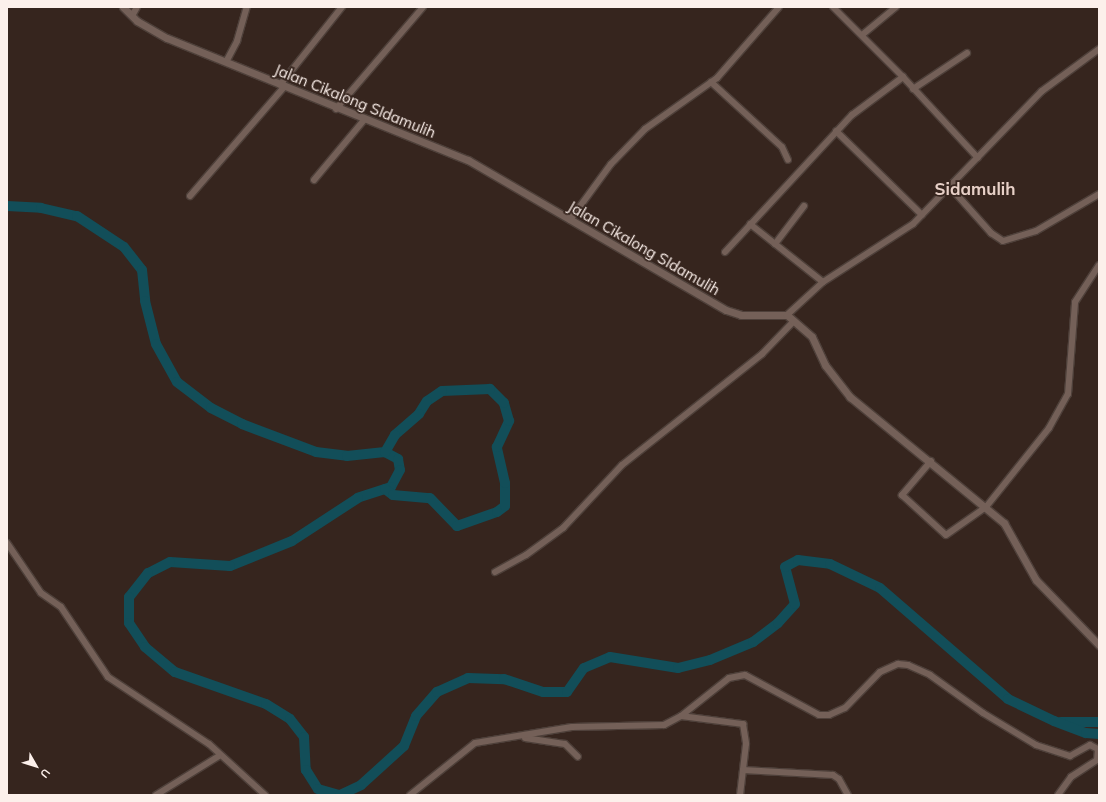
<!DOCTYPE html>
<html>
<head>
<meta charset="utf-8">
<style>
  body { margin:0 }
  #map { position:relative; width:1106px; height:802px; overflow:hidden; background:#36251e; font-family:Mulish,sans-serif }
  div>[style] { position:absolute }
  .river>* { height:10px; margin:-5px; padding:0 5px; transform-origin:5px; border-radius:5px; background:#124e59 }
  .roads { filter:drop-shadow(1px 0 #4e403a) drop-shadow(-1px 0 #4e403a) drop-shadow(0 1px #4e403a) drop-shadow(0 -1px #4e403a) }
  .minor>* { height:6px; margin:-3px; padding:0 3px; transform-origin:3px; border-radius:3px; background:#746058 }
  .tertiary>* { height:7px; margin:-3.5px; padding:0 3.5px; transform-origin:3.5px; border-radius:3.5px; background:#746058 }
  span { translate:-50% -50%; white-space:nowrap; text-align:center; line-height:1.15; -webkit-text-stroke:3.5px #36251e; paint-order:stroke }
  .street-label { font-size:15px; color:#fcf0eb }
  .quarter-label { font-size:17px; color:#e7d0c7; font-weight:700 }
  .frame { position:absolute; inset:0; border:8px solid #fcf0eb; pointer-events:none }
  .north { position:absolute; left:16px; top:746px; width:40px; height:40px; -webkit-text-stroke:3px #36251e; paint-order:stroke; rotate:129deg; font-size:11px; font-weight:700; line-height:16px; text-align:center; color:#fcf0eb }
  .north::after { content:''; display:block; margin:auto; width:14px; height:18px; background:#fcf0eb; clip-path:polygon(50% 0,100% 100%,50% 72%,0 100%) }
</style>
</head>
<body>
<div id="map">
  <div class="river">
    <i style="left:7px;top:206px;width:34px;rotate:3deg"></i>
    <i style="left:41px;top:208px;width:37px;rotate:13deg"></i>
    <i style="left:77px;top:216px;width:56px;rotate:33.4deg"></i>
    <i style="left:124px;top:247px;width:29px;rotate:52deg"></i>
    <i style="left:142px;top:270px;width:31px;rotate:84deg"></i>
    <i style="left:145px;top:301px;width:44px;rotate:75.7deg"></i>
    <i style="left:156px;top:344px;width:43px;rotate:61.1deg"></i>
    <i style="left:177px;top:382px;width:43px;rotate:37.4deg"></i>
    <i style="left:211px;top:408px;width:35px;rotate:27deg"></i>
    <i style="left:242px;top:424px;width:79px;rotate:20.7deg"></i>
    <i style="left:316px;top:452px;width:31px;rotate:7deg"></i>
    <i style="left:347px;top:456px;width:38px;rotate:-6deg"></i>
    <i style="left:385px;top:452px;width:15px;rotate:28deg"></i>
    <i style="left:398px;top:459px;width:11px;rotate:80deg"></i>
    <i style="left:400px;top:470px;width:19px;rotate:118deg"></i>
    <i style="left:391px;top:487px;width:35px;rotate:162deg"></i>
    <i style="left:358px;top:498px;width:79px;rotate:146.9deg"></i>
    <i style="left:292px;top:541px;width:67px;rotate:158deg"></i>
    <i style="left:230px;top:566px;width:60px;rotate:-176.2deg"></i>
    <i style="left:170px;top:562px;width:25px;rotate:153deg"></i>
    <i style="left:148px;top:573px;width:31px;rotate:128deg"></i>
    <i style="left:129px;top:597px;width:26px;rotate:90deg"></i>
    <i style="left:129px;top:623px;width:29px;rotate:56deg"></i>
    <i style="left:145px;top:647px;width:39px;rotate:40deg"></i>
    <i style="left:175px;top:672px;width:96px;rotate:19.4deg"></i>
    <i style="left:266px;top:704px;width:28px;rotate:32deg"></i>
    <i style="left:290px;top:719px;width:23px;rotate:52deg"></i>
    <i style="left:304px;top:737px;width:33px;rotate:87deg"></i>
    <i style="left:306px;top:770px;width:22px;rotate:58deg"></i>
    <i style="left:318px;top:789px;width:22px;rotate:16deg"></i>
    <i style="left:385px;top:489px;width:10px;rotate:37deg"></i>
    <i style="left:393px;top:495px;width:37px;rotate:5deg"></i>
    <i style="left:430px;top:498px;width:39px;rotate:46deg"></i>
    <i style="left:457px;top:526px;width:42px;rotate:-19.3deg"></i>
    <i style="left:497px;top:512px;width:10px;rotate:-37deg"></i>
    <i style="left:505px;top:506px;width:23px;rotate:-90deg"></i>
    <i style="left:505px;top:483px;width:37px;rotate:-103deg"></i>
    <i style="left:497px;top:447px;width:29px;rotate:-65deg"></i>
    <i style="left:509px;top:421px;width:19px;rotate:-106deg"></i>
    <i style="left:504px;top:403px;width:20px;rotate:-135deg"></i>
    <i style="left:490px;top:389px;width:48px;rotate:177.6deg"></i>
    <i style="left:442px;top:391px;width:18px;rotate:146deg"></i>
    <i style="left:427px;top:401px;width:15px;rotate:122deg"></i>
    <i style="left:419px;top:414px;width:32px;rotate:139deg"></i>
    <i style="left:395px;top:435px;width:20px;rotate:120deg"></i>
    <i style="left:1061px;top:722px;width:38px"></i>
    <i style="left:340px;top:795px;width:23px;rotate:-25deg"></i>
    <i style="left:361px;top:785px;width:58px;rotate:-42.2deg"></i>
    <i style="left:404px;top:746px;width:32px;rotate:-68deg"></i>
    <i style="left:416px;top:716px;width:32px;rotate:-49deg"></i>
    <i style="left:437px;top:692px;width:34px;rotate:-24deg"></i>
    <i style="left:468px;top:678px;width:36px;rotate:2deg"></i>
    <i style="left:504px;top:679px;width:41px;rotate:18.4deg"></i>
    <i style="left:543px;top:692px;width:24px"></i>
    <i style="left:567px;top:692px;width:29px;rotate:-55deg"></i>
    <i style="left:584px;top:668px;width:28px;rotate:-23deg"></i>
    <i style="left:610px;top:657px;width:69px;rotate:9.2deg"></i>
    <i style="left:678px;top:668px;width:33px;rotate:-14deg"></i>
    <i style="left:710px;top:660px;width:47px;rotate:-22.7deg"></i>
    <i style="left:753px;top:642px;width:31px;rotate:-37deg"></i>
    <i style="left:778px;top:623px;width:25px;rotate:-48deg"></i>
    <i style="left:795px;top:604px;width:38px;rotate:-105deg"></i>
    <i style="left:785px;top:567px;width:15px;rotate:-28deg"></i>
    <i style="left:798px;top:560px;width:32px;rotate:7deg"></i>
    <i style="left:830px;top:564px;width:55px;rotate:25.6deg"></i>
    <i style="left:880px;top:588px;width:169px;rotate:40.9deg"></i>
    <i style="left:1008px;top:699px;width:51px;rotate:25.6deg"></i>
    <i style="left:1054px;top:721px;width:34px;rotate:21deg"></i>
    <i style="left:1086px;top:733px;width:13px;rotate:4deg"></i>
  </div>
  <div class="roads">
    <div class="minor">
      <i style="left:833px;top:7px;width:99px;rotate:45deg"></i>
      <i style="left:903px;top:77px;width:110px;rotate:47.2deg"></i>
      <i style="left:132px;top:16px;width:10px;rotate:-61deg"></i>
      <i style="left:862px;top:35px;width:44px;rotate:-39.5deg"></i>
      <i style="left:226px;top:62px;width:24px;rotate:-62deg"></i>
      <i style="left:237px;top:41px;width:35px;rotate:-74deg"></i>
      <i style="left:711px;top:82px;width:96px;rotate:42.5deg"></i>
      <i style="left:782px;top:147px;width:14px;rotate:65deg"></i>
      <i style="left:280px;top:85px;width:100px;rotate:-51.5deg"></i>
      <i style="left:913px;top:89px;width:65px;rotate:-33.7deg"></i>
      <i style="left:336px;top:109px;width:134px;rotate:-49.5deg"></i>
      <i style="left:836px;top:131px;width:120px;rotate:44.3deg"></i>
      <i style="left:314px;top:180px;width:78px;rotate:-50.2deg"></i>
      <i style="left:950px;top:187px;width:62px;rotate:48.3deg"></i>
      <i style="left:991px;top:233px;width:14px;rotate:34deg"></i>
      <i style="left:1003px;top:241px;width:34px;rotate:-17deg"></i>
      <i style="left:1036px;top:231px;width:73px;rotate:-30.4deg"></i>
      <i style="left:190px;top:196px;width:144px;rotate:-49.2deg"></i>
      <i style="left:570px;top:220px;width:69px;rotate:-53.8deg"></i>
      <i style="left:611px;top:164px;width:49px;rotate:-45.8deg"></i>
      <i style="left:645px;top:129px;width:88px;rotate:-35.3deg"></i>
      <i style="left:717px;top:78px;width:94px;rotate:-48.9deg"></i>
      <i style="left:750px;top:224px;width:93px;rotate:38.5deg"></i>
      <i style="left:775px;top:244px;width:48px;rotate:-52.7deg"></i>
      <i style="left:725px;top:252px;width:187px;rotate:-47.2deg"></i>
      <i style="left:852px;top:115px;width:64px;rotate:-36.7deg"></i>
      <i style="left:787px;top:315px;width:49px;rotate:-42.5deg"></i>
      <i style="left:823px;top:282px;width:107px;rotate:-32.8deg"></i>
      <i style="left:913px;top:224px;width:185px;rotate:-45.9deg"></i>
      <i style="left:1042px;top:91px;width:71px;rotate:-36.4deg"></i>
      <i style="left:931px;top:461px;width:45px;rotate:130.5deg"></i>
      <i style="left:902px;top:495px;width:59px;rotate:42.3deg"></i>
      <i style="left:946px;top:535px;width:49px;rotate:-35deg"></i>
      <i style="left:986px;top:507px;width:101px;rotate:-51.4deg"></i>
      <i style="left:1049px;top:428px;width:39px;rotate:-61deg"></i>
      <i style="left:1068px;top:394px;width:92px;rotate:-85.6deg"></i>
      <i style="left:1075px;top:302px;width:44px;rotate:-57deg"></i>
      <i style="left:7px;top:543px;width:60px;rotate:55.8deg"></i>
      <i style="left:41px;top:593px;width:24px;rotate:35deg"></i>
      <i style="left:61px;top:607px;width:84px;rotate:56.1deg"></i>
      <i style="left:108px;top:677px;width:121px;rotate:33.6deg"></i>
      <i style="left:209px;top:744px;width:76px;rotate:42.3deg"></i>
      <i style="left:495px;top:572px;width:35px;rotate:-29deg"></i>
      <i style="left:526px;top:555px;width:46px;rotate:-36.1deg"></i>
      <i style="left:563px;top:528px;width:86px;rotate:-46.9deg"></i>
      <i style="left:622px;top:465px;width:179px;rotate:-38.4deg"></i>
      <i style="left:762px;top:354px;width:45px;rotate:-45.9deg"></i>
      <i style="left:681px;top:716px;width:63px;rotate:7.4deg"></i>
      <i style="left:743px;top:724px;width:20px;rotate:81deg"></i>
      <i style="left:746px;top:744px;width:51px;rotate:96.7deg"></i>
      <i style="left:525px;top:738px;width:40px;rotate:8.5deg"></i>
      <i style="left:565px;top:744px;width:18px;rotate:45deg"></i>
      <i style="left:743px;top:770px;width:90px;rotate:3.2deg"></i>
      <i style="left:833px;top:775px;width:7px;rotate:34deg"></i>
      <i style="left:839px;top:779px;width:18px;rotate:61deg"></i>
      <i style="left:156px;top:795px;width:74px;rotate:-31.8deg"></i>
      <i style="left:410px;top:795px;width:83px;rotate:-38.7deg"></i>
      <i style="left:475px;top:743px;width:98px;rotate:-9.4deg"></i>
      <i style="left:572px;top:727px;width:92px;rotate:-1.2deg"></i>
      <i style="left:664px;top:725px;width:19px;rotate:-28deg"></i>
      <i style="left:681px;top:716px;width:61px;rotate:-38.4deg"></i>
      <i style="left:729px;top:678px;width:16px;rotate:-11deg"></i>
      <i style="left:745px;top:675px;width:84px;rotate:28.4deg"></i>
      <i style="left:819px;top:715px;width:10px"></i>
      <i style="left:829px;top:715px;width:17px;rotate:-24deg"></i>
      <i style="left:845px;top:708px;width:50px;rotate:-45.8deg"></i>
      <i style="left:880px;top:672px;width:20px;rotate:-24deg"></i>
      <i style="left:898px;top:664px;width:10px;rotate:6deg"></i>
      <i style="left:908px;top:665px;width:24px;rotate:24deg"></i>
      <i style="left:930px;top:675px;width:65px;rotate:35.6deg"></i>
      <i style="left:983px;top:713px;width:62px;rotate:31.1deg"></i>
      <i style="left:1036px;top:745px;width:36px;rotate:18deg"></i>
      <i style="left:1070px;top:756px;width:23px;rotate:-29deg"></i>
      <i style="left:1090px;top:745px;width:9px;rotate:27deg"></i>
      <i style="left:1098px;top:749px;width:11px;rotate:95deg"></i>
      <i style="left:1097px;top:760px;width:31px;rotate:147deg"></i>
      <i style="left:1071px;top:777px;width:22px;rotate:126deg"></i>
    </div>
    <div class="tertiary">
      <i style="left:123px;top:7px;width:20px;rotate:45deg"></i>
      <i style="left:137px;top:21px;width:34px;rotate:30deg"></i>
      <i style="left:167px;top:38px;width:325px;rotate:22.1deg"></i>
      <i style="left:468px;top:160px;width:298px;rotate:30.2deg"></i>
      <i style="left:726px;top:310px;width:16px;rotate:18deg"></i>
      <i style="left:741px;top:315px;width:46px"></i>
      <i style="left:787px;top:315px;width:33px;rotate:41deg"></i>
      <i style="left:812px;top:337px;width:31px;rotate:65deg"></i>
      <i style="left:825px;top:365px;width:41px;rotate:52deg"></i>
      <i style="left:850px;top:397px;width:199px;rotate:39.3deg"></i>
      <i style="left:1004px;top:523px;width:65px;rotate:60.7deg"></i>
      <i style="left:1036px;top:580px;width:91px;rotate:45.9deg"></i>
    </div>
  </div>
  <div class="street-label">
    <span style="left:355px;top:101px;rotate:22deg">Jalan Cikalong SIdamulih</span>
    <span style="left:644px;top:248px;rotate:30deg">Jalan Cikalong SIdamulih</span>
  </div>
  <div class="quarter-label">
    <span style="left:975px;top:189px">Sidamulih</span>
  </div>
  <div class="frame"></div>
  <div class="north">U</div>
</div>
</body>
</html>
